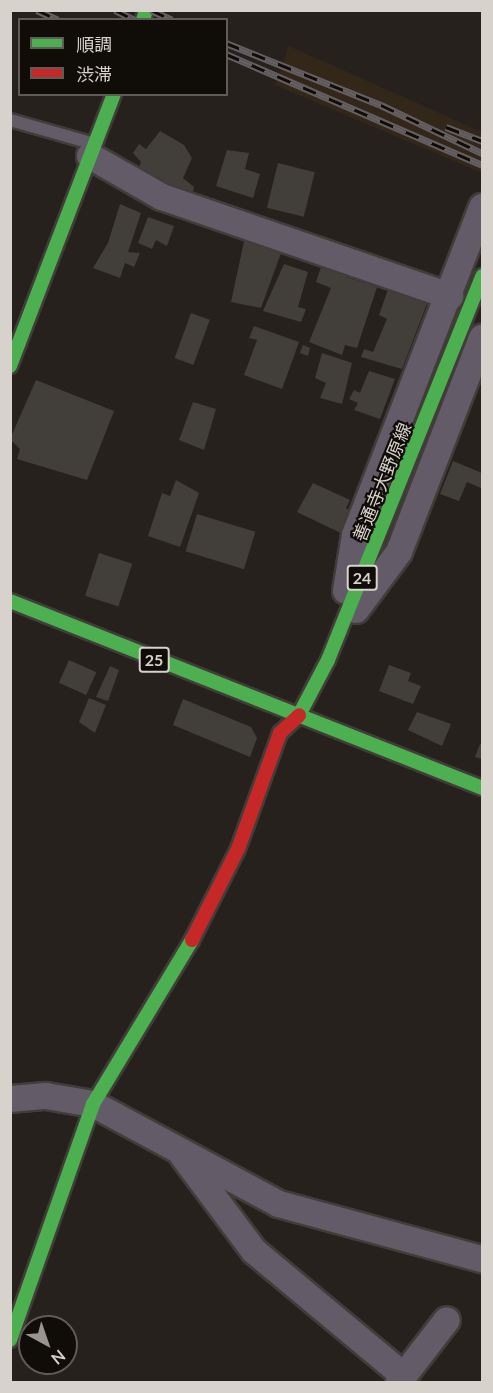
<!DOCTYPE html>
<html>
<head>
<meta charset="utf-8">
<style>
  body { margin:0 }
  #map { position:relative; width:493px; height:1393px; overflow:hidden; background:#26211c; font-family:Lato,"Noto Sans JP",sans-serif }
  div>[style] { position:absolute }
  .built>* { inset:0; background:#322719 }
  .building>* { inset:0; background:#423e39; transform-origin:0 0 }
  .roads { filter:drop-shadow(2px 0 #413d39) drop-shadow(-2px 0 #413d39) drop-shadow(0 2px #413d39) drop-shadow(0 -2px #413d39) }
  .lane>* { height:12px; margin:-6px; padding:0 6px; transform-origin:6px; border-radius:6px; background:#635b67 }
  .street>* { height:26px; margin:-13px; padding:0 13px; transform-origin:13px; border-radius:13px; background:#635b67 }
  .fast>* { height:14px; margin:-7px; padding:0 7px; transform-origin:7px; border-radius:7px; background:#4caf50 }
  .jam>* { height:14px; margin:-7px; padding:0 7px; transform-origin:7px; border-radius:7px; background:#c62828 }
  .rail>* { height:7px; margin-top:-3.5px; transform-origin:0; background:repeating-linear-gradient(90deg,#100c08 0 14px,#655f63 0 28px); box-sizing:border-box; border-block:2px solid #655f63 }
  span { translate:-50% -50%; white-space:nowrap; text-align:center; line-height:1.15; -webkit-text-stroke:4.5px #100c08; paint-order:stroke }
  .shield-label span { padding:2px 4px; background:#100c08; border:2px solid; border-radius:4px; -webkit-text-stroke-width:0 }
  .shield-label { font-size:16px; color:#d7d2cb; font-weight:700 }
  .street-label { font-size:18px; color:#d7d2cb }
  .frame { position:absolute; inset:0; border:12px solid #d7d2cb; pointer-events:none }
  .legend { position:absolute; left:18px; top:18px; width:210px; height:78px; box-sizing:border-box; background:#100c08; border:2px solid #605b56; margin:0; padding:8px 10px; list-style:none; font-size:18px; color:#d7d2cb }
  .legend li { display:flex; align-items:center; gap:12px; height:30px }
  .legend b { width:30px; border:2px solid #605b56 }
  .north { position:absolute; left:18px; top:1315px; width:60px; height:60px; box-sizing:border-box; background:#100c08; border:2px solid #605b56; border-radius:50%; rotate:140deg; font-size:16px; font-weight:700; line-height:24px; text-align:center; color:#d7d2cb }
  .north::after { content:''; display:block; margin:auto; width:21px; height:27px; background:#99948e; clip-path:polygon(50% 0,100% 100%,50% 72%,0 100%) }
</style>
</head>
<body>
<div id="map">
  <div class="built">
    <i style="clip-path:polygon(289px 46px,482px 132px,482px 173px,275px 85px)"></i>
  </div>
  <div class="building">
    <i style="clip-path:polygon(160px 131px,184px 145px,192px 158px,183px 178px,194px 187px,192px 197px,139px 168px,141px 162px,133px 153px,139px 144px,146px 149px)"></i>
    <i style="clip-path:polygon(227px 150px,249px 153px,245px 169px,260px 174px,253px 198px,216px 186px)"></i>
    <i style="left:278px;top:163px;width:38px;height:46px;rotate:14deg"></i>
    <i style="clip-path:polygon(120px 204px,141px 213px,128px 252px,140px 253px,134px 267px,125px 263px,120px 278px,93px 268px,108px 243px)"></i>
    <i style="clip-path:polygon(148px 217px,174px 226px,167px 246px,156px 240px,152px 249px,138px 243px)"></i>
    <i style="clip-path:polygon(246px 232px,284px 245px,261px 308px,231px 302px)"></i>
    <i style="clip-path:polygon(323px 261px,349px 268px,346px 277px,377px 287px,357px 348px,345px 345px,342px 355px,309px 342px,331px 288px,316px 282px)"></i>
    <i style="clip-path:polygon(284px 264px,308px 272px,298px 307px,306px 309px,301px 322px,263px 311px)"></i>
    <i style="clip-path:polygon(389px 287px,428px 301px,402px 369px,361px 357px,364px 349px,373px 352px,387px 319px,379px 315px)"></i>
    <i style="left:191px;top:313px;width:20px;height:48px;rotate:20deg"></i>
    <i style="clip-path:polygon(254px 326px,299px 342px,282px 389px,244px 375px,257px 340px,249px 338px)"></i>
    <i style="clip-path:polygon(303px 345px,310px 348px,308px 356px,300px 353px)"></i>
    <i style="clip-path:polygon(322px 353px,352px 363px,342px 404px,320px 398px,326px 383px,315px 378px)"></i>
    <i style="clip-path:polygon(369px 371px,395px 379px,380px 419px,354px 410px,358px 403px,349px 399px,354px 390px,360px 393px)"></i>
    <i style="clip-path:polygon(36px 380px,114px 411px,87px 480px,17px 459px,20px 449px,10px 439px)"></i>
    <i style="clip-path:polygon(193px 402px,216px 409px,204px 450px,179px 440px)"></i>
    <i style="clip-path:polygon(453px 461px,482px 473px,481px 488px,467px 482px,459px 501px,440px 494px)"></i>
    <i style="clip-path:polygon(176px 480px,199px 493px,180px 547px,148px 536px,162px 493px,170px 496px)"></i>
    <i style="clip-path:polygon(313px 483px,350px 500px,346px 508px,354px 514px,345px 535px,297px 512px)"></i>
    <i style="left:197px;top:514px;width:61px;height:39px;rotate:17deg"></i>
    <i style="left:99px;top:553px;width:35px;height:45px;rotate:18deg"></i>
    <i style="left:69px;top:660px;width:30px;height:25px;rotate:24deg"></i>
    <i style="clip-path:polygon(389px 665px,411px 673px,408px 681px,421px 686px,413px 704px,379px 691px)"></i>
    <i style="clip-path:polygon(110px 666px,119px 670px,108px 701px,96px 697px)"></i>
    <i style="clip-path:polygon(89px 698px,106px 705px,95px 733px,79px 722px)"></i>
    <i style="clip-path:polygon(183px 699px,251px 727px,257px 738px,250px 757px,173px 725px)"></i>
    <i style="clip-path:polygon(417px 712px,451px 724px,442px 746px,408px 730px)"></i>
    <i style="clip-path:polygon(480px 744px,482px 745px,482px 759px,475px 757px)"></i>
  </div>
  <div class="roads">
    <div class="lane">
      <i style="left:10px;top:120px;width:87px;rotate:15.9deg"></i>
    </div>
    <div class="street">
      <i style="left:90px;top:156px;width:83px;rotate:29.7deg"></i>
      <i style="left:162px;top:197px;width:305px;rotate:19deg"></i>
      <i style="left:346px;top:591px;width:57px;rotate:-80.9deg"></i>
      <i style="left:355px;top:535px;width:352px;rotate:-68.8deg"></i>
      <i style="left:356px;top:610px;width:72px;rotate:-53.4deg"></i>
      <i style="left:399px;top:552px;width:230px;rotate:-68.8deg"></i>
      <i style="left:10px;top:1099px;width:36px;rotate:-5deg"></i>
      <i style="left:46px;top:1096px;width:48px;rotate:9.7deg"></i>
      <i style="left:93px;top:1104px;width:211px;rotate:28.3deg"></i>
      <i style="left:279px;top:1204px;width:210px;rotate:15.2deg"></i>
      <i style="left:183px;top:1156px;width:119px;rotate:53.2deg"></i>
      <i style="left:254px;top:1251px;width:195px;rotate:39.8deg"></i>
      <i style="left:399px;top:1382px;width:78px;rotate:-52.3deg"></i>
    </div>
    <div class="fast">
      <i style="left:143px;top:20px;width:10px;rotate:-73deg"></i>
      <i style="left:10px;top:366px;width:291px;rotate:-69.1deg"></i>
      <i style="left:10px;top:601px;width:508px;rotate:21.61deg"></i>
      <i style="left:299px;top:715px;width:62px;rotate:-62.2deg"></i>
      <i style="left:328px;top:660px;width:414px;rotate:-68.1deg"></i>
      <i style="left:10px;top:1340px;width:250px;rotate:-70.6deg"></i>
      <i style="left:93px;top:1104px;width:192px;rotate:-58.9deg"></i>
    </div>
    <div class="jam">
      <i style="left:192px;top:940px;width:102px;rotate:-63.2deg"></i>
      <i style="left:238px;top:849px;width:123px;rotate:-70.1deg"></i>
      <i style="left:280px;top:733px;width:26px;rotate:-43deg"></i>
    </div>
  </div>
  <div class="rail">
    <i style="left:37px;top:10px;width:23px;rotate:25deg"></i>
    <i style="left:115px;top:10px;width:22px;rotate:27deg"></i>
    <i style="left:151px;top:10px;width:23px;rotate:25deg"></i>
    <i style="left:226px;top:43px;width:167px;rotate:21.8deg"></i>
    <i style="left:381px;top:105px;width:112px;rotate:25.4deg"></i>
    <i style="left:226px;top:54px;width:279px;rotate:23.4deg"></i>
    <i style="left:446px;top:127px;width:39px;rotate:21deg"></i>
  </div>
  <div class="shield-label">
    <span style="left:362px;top:578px">24</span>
    <span style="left:154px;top:660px">25</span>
  </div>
  <div class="street-label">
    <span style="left:382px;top:482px;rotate:-68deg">善通寺大野原線</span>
  </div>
  <div class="frame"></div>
  <ul class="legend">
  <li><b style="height:8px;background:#4caf50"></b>順調</li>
  <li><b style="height:8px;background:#c62828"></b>渋滞</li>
  </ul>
  <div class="north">N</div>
</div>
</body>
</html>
